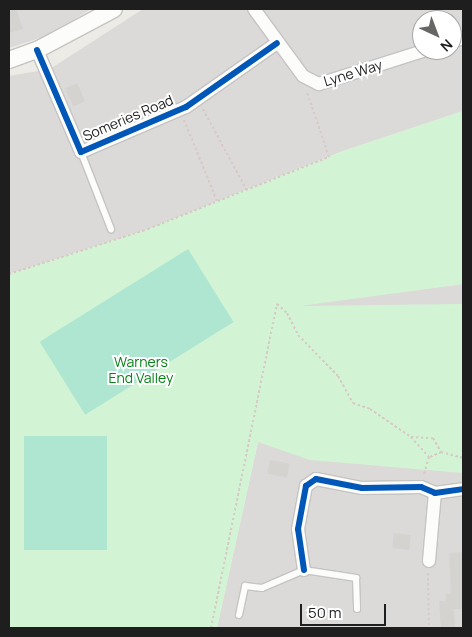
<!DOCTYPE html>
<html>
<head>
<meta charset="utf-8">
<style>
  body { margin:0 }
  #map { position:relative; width:472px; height:637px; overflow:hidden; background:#ecebe6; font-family:Manrope,sans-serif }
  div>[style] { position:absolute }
  .residential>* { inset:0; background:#dbdad8 }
  .park>* { inset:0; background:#d3f4d4 }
  .pitch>* { inset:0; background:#afe6d2; transform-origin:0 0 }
  .building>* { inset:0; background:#d4d3cf; transform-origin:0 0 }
  .path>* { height:2px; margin-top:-1px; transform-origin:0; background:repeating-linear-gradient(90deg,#d7c9c5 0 2.5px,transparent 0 5px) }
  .roads { filter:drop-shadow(1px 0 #c5c4c2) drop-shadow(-1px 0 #c5c4c2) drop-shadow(0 1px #c5c4c2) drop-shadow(0 -1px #c5c4c2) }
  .service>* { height:6px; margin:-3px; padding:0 3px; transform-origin:3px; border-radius:3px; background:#fcfcfb }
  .minor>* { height:12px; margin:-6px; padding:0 6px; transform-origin:6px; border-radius:6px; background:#fcfcfb }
  .tertiary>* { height:16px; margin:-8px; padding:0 8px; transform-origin:8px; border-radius:8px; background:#fcfcfb }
  .cycleway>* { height:6px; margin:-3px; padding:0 3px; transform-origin:3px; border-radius:3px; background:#0057b8 }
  span { translate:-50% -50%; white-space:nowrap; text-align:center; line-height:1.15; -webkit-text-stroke:4px #fff; paint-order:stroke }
  .street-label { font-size:14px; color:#1e1e1e }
  .park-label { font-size:14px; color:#078118 }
  .frame { position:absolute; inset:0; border:10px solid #1e1e1e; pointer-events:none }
  .north { position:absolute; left:412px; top:10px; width:50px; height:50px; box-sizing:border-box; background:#fff; border:1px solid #a5a5a5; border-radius:50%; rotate:137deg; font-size:14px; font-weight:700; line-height:20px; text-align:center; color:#1e1e1e }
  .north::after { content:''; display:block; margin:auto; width:18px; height:22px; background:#666664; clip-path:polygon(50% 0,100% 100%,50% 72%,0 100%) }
  .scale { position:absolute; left:300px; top:604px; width:86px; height:22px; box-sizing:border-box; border:2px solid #1e1e1e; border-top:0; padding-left:6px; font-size:15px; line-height:18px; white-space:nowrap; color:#1e1e1e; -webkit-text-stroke:4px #fff; paint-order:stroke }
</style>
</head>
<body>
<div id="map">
  <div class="residential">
    <i style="clip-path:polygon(9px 9px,91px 9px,49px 35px,9px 48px)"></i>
    <i style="clip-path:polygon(evenodd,143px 9px,463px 9px,463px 111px,343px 151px,148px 229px,9px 274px,9px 76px,50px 69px,143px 9px,422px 20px,452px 20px,452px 50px,422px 50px,422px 20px)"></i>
    <i style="clip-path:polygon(463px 284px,463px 628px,217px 628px,258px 442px,294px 306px)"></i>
  </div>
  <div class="park">
    <i style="clip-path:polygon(463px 111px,463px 284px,300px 306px,463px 304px,463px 473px,310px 460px,258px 442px,217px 628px,9px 628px,9px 274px,148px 229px,343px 151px)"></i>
  </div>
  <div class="pitch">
    <i style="left:188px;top:249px;width:86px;height:175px;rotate:58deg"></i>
    <i style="left:24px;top:436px;width:83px;height:114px"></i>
  </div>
  <div class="building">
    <i style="clip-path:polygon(9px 9px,16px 9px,23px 29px,9px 33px)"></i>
    <i style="left:77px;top:83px;width:20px;height:13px;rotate:66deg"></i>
    <i style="left:270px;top:460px;width:20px;height:14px;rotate:11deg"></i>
    <i style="left:394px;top:533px;width:17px;height:15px;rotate:7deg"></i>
    <i style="clip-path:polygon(463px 552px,463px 609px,454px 609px,455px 628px,441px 628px,439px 601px,446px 601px,446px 594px,451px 594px,449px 553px)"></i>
  </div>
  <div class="path">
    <i style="left:203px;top:109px;width:91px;rotate:61.7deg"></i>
    <i style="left:184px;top:120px;width:87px;rotate:67.8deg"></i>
    <i style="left:9px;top:274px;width:146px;rotate:-17.9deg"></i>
    <i style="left:148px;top:229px;width:195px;rotate:-21.7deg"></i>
    <i style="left:329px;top:157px;width:69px;rotate:-108.7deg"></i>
    <i style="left:411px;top:437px;width:27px;rotate:48deg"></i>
    <i style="left:429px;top:457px;width:19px;rotate:106deg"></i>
    <i style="left:430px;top:457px;width:12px;rotate:-24deg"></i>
    <i style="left:428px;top:573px;width:55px;rotate:89deg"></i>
    <i style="left:211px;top:628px;width:331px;rotate:-78.5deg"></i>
    <i style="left:277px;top:304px;width:13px;rotate:42deg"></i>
    <i style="left:287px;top:313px;width:25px;rotate:63deg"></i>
    <i style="left:298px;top:335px;width:57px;rotate:45.7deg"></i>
    <i style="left:338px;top:376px;width:31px;rotate:61deg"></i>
    <i style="left:353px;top:403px;width:18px;rotate:19deg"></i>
    <i style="left:370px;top:409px;width:50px;rotate:34.3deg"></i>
    <i style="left:411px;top:437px;width:22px;rotate:3deg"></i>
    <i style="left:433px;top:438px;width:16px;rotate:60deg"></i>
    <i style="left:441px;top:452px;width:23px;rotate:15deg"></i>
  </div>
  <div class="roads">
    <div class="service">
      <i style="left:81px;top:152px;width:83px;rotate:68.7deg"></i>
      <i style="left:239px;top:615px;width:30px;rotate:-78deg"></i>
      <i style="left:245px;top:586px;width:17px;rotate:7deg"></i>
      <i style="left:262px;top:588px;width:46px;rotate:-23.2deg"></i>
      <i style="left:304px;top:570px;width:53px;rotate:8.7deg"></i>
      <i style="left:356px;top:578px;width:31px;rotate:88deg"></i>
    </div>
    <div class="minor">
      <i style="left:254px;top:9px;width:83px;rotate:53.8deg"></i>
      <i style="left:303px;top:76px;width:18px;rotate:27deg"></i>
      <i style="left:319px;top:84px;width:112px;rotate:-17.6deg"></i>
      <i style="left:452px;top:42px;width:12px;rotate:-20deg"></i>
      <i style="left:37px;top:50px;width:111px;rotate:66.7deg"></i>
      <i style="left:81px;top:152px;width:114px;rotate:-23.2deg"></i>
      <i style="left:186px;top:107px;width:111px;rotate:-35.1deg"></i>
      <i style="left:429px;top:561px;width:68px;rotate:-85deg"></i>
      <i style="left:304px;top:570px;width:41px;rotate:-98.3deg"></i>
      <i style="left:298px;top:529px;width:44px;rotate:-79.5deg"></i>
      <i style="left:306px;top:486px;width:12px;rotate:-35deg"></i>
      <i style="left:316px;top:479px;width:47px;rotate:11.1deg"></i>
      <i style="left:362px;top:488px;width:59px;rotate:-1deg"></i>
      <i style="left:421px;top:487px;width:15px;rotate:23deg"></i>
      <i style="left:435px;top:493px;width:28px;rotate:-8deg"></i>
    </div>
    <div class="tertiary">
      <i style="left:9px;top:60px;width:30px;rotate:-20deg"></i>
      <i style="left:37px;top:50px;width:87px;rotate:-28deg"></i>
    </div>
  </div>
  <div class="cycleway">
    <i style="left:37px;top:50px;width:111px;rotate:66.7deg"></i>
    <i style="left:81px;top:152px;width:114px;rotate:-23.2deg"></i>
    <i style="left:186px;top:107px;width:111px;rotate:-35.1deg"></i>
    <i style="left:304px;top:570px;width:41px;rotate:-98.3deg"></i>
    <i style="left:298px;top:529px;width:44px;rotate:-79.5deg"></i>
    <i style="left:306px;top:486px;width:12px;rotate:-35deg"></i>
    <i style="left:316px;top:479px;width:47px;rotate:11.1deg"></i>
    <i style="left:362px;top:488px;width:59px;rotate:-1deg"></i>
    <i style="left:421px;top:487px;width:15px;rotate:23deg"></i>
    <i style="left:435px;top:493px;width:28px;rotate:-8deg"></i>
  </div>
  <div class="street-label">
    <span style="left:353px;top:73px;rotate:-17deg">Lyne Way</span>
    <span style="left:128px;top:118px;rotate:-23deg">Someries Road</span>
  </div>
  <div class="park-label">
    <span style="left:141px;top:370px">Warners<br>End Valley</span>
  </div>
  <div class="frame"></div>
  <div class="north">N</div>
  <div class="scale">50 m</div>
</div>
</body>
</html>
